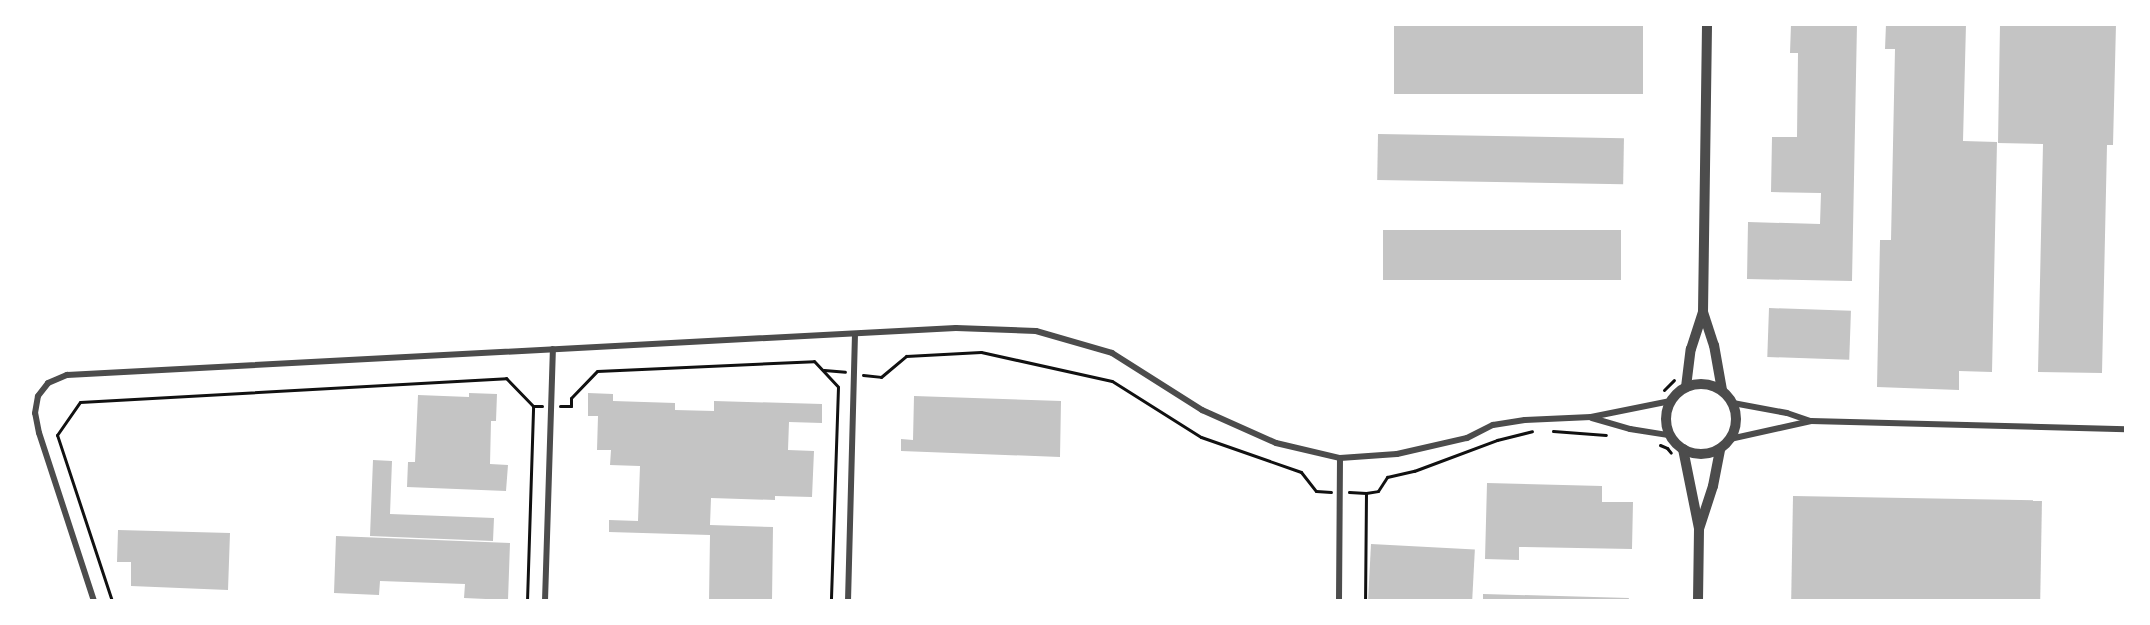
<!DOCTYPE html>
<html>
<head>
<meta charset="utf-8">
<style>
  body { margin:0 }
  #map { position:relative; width:2150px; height:625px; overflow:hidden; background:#fff; font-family:"Titillium Web",sans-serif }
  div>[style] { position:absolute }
  .building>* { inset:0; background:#c4c4c4; transform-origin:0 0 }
  .path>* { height:3px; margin:-1.5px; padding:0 1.5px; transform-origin:1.5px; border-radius:1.5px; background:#111 }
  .minor>* { height:6px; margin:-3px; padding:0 3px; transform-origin:3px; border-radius:3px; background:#4c4c4c }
  .tertiary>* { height:10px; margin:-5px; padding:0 5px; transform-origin:5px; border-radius:5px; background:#4c4c4c }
  .tertiary>.ring { margin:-5px; padding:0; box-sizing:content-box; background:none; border:10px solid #4c4c4c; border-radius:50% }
  span { translate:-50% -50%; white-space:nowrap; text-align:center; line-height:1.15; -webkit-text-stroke:4.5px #fff; paint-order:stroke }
  .frame { position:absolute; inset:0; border:26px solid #fff; pointer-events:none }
</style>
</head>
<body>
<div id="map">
  <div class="building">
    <i style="left:1394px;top:24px;width:249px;height:70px"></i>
    <i style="clip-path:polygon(1791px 24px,1857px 24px,1852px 281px,1747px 279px,1748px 222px,1820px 224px,1821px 193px,1771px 192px,1772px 137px,1797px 137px,1798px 53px,1790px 53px)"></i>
    <i style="clip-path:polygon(1886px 24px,1966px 24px,1963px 141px,1997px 142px,1992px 372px,1959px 371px,1959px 390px,1877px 387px,1880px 240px,1891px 240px,1895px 49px,1885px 49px)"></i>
    <i style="clip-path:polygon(2000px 24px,2116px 24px,2113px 145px,2107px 145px,2102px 373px,2038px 372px,2043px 144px,1998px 143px)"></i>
    <i style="left:1378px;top:134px;width:246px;height:46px;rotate:1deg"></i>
    <i style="left:1383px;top:230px;width:238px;height:50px"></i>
    <i style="left:1769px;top:308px;width:82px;height:49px;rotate:2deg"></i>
    <i style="clip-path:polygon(469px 393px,497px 394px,496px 421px,491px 421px,490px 464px,508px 465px,506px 491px,407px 487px,408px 462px,415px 462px,418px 395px,469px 397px)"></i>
    <i style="clip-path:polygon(588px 393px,613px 394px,613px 401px,675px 403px,675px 410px,714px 411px,714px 401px,822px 404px,822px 423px,789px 422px,788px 450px,814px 451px,812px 497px,775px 496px,775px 500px,711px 498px,710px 525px,773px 527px,772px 601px,709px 601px,710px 535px,609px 532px,609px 520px,638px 521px,640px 466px,610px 465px,611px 450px,597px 450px,598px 416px,588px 416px)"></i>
    <i style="clip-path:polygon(914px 396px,1061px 401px,1060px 457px,901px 451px,901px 439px,913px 440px)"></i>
    <i style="clip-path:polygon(373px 460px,392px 461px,390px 514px,494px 518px,493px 541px,370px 536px)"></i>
    <i style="clip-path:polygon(1487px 483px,1602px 486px,1602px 502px,1633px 502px,1632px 549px,1519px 547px,1519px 560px,1485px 559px)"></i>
    <i style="left:1793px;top:496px;width:249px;height:105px;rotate:1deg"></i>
    <i style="clip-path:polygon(118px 530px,230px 533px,228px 590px,131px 586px,131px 562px,117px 562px)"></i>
    <i style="clip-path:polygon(336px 536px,510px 543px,508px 600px,464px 598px,465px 584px,380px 581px,379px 595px,334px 593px)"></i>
    <i style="left:1371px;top:544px;width:104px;height:57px;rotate:3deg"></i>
    <i style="clip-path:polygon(1483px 594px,1629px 598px,1628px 601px,1483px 601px)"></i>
  </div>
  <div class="path">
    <i style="left:824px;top:370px;width:21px;rotate:5deg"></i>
    <i style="left:863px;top:375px;width:18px;rotate:6deg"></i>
    <i style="left:881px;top:377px;width:33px;rotate:-40deg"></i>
    <i style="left:906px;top:356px;width:75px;rotate:-3.1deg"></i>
    <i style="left:981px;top:352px;width:134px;rotate:12.5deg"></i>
    <i style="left:1112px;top:381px;width:105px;rotate:32.2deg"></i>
    <i style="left:1201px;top:437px;width:106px;rotate:19.3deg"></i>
    <i style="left:1301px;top:472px;width:24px;rotate:52deg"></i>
    <i style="left:1316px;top:491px;width:15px;rotate:4deg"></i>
    <i style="left:1664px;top:390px;width:14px;rotate:-45deg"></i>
    <i style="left:560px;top:406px;width:11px"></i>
    <i style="left:571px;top:406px;width:8px;rotate:-90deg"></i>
    <i style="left:571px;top:398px;width:37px;rotate:-46deg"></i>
    <i style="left:597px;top:371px;width:217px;rotate:-2.6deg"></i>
    <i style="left:814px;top:361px;width:35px;rotate:47deg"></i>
    <i style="left:838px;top:387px;width:214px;rotate:91.9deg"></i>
    <i style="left:1553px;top:431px;width:53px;rotate:4.3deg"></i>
    <i style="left:1660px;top:445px;width:8px;rotate:23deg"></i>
    <i style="left:1667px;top:448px;width:6px;rotate:51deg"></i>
    <i style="left:1349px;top:492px;width:17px;rotate:3deg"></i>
    <i style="left:1366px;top:493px;width:108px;rotate:90.5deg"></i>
    <i style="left:1366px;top:493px;width:12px;rotate:-9deg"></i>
    <i style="left:1378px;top:491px;width:17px;rotate:-57deg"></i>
    <i style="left:1387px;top:477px;width:28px;rotate:-13deg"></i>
    <i style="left:1414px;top:471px;width:89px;rotate:-20.5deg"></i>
    <i style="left:1497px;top:440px;width:36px;rotate:-14deg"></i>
    <i style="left:112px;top:601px;width:175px;rotate:-108.3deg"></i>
    <i style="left:57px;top:435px;width:40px;rotate:-55.1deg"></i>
    <i style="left:80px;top:402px;width:427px;rotate:-3.2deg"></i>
    <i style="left:506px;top:378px;width:39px;rotate:46deg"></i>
    <i style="left:533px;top:406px;width:9px"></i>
    <i style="left:527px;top:601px;width:195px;rotate:-88.2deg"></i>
  </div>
  <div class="minor">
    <i style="left:1733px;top:403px;width:55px;rotate:10.5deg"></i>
    <i style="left:1787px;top:413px;width:24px;rotate:19deg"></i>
    <i style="left:1592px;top:418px;width:40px;rotate:16deg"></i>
    <i style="left:1630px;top:429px;width:39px;rotate:9deg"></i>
    <i style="left:1730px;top:439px;width:83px;rotate:-12.5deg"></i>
    <i style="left:1811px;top:421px;width:315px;rotate:1.5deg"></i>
    <i style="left:94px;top:601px;width:177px;rotate:-108.1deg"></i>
    <i style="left:39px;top:433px;width:20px;rotate:-101deg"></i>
    <i style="left:35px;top:413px;width:17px;rotate:-80deg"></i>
    <i style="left:38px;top:396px;width:16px;rotate:-52deg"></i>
    <i style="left:48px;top:383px;width:21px;rotate:-23deg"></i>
    <i style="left:67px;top:375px;width:890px;rotate:-3.03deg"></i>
    <i style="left:956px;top:328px;width:80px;rotate:2.1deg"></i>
    <i style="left:1036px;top:331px;width:79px;rotate:16.1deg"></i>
    <i style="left:1112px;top:353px;width:107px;rotate:32.3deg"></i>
    <i style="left:1202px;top:410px;width:81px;rotate:24deg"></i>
    <i style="left:1276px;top:443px;width:66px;rotate:13.2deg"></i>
    <i style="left:1340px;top:458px;width:57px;rotate:-4deg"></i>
    <i style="left:1397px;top:454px;width:72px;rotate:-12.9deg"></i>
    <i style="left:1467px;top:438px;width:29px;rotate:-27deg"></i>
    <i style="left:1493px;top:425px;width:32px;rotate:-9deg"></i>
    <i style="left:1525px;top:420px;width:66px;rotate:-2.6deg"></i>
    <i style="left:1591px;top:417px;width:81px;rotate:-11.4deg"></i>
    <i style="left:545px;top:601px;width:252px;rotate:-88.2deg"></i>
    <i style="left:848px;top:601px;width:267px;rotate:-88.5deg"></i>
    <i style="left:1339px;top:601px;width:143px;rotate:-89.6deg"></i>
  </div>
  <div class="tertiary">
    <i style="left:1703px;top:312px;width:35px;rotate:72deg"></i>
    <i style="left:1714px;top:345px;width:46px;rotate:79.9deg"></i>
    <i class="ring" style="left:1666px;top:384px;width:60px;height:60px"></i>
    <i style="left:1686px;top:387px;width:38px;rotate:-83deg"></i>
    <i style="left:1691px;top:349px;width:39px;rotate:-72deg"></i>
    <i style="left:1703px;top:312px;width:288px;rotate:-89.2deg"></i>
    <i style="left:1683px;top:449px;width:81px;rotate:78.6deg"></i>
    <i style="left:1698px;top:601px;width:72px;rotate:-89.2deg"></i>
    <i style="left:1699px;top:529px;width:45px;rotate:-72deg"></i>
    <i style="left:1713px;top:486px;width:38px;rotate:-79deg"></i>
  </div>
  <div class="frame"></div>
</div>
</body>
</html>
